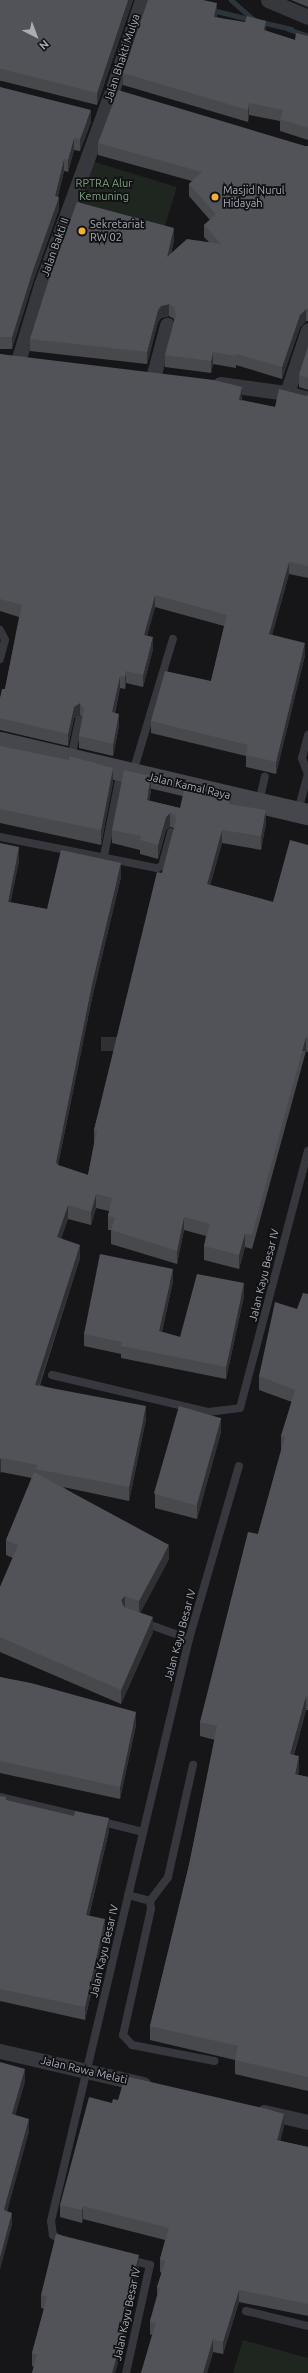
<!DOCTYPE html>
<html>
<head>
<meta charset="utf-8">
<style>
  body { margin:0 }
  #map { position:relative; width:308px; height:2373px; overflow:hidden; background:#161618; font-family:Ubuntu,sans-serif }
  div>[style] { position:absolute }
  .green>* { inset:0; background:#1e261f; transform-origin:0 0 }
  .stream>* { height:5px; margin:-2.5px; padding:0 2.5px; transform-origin:2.5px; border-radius:2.5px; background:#2c353c }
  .lane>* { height:8px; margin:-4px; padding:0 4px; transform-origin:4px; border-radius:4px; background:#37383d }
  .street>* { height:15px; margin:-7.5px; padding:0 7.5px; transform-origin:7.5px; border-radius:7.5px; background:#37383d }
  .secondary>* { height:21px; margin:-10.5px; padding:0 10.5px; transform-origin:10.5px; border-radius:10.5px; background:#45474d }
  .wall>* { inset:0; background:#47494d }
  .shaded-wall>* { inset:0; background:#2f3033; transform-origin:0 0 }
  .building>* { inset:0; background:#525359; transform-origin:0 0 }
  .dots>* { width:11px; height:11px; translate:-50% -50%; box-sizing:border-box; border:2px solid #111113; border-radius:50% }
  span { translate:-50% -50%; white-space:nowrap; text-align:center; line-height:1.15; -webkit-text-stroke:3.5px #111113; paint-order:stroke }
  .street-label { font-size:11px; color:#a8adb8 }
  .park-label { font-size:11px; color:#7fa381 }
  .poi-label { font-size:11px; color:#a8adb8 }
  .left { translate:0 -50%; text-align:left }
  .north { position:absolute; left:16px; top:16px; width:40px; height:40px; -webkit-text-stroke:3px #111113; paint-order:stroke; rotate:138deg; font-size:11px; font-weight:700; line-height:16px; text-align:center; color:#a8adb8 }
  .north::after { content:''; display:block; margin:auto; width:14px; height:18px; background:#a8adb8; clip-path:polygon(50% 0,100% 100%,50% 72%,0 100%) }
</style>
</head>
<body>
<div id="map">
  <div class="green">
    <i style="left:85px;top:159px;width:96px;height:48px;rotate:17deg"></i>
    <i style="clip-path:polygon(243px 2340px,308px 2358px,308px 2373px,233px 2373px)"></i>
  </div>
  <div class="stream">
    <i style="left:231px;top:0;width:29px;rotate:41deg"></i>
    <i style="left:212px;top:10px;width:42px;rotate:13.7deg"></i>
    <i style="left:261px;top:22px;width:31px;rotate:13deg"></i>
    <i style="left:288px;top:29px;width:21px;rotate:19deg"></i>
  </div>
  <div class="lane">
    <i style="left:0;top:630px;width:11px;rotate:63deg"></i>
    <i style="left:5px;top:640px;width:20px;rotate:105deg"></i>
    <i style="left:71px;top:758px;width:39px;rotate:-78deg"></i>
    <i style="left:133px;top:772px;width:139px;rotate:-73.3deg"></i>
    <i style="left:259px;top:802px;width:26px;rotate:-77deg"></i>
    <i style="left:298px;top:811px;width:38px;rotate:-75deg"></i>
    <i style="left:308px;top:774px;width:17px;rotate:-111deg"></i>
    <i style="left:302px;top:758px;width:24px;rotate:-75deg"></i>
    <i style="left:0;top:837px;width:160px;rotate:11.2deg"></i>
    <i style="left:157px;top:868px;width:5px;rotate:-22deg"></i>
    <i style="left:162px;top:866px;width:35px;rotate:-75deg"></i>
    <i style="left:104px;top:856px;width:88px;rotate:-78.8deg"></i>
    <i style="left:52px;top:1375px;width:160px;rotate:13.3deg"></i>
    <i style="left:208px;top:1412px;width:32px;rotate:-7deg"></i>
    <i style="left:240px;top:1408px;width:266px;rotate:-75.2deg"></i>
    <i style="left:145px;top:1623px;width:47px;rotate:20deg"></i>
    <i style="left:0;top:1797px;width:86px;rotate:13.4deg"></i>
    <i style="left:99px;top:1821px;width:45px;rotate:14deg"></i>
    <i style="left:128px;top:1895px;width:23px;rotate:15deg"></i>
    <i style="left:150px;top:1901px;width:8px;rotate:83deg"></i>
    <i style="left:151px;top:1909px;width:129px;rotate:102.5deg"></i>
    <i style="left:123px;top:2035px;width:13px;rotate:48deg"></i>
    <i style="left:132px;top:2045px;width:84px;rotate:11deg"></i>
    <i style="left:150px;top:1901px;width:30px;rotate:-53deg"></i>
    <i style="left:168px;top:1877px;width:115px;rotate:-77.4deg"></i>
    <i style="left:65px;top:2242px;width:14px;rotate:-150deg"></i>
    <i style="left:53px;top:2235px;width:14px;rotate:-98deg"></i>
    <i style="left:51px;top:2221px;width:598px;rotate:-76.66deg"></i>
    <i style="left:189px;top:1639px;width:180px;rotate:-73.9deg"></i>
    <i style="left:246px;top:2311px;width:64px;rotate:13.6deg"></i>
    <i style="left:126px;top:2373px;width:111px;rotate:-77.5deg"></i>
    <i style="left:150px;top:2265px;width:23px;rotate:-165deg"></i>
  </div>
  <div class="street">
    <i style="left:268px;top:0;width:43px;rotate:23deg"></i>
    <i style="left:19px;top:358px;width:76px;rotate:-73.2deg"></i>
    <i style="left:41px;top:285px;width:207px;rotate:-69.9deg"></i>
    <i style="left:112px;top:91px;width:96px;rotate:-71.8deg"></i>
    <i style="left:154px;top:374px;width:51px;rotate:-75.1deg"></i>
    <i style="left:220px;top:384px;width:68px;rotate:7.7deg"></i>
    <i style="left:287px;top:393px;width:22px;rotate:16deg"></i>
    <i style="left:287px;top:393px;width:66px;rotate:-71.6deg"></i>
    <i style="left:0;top:2051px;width:147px;rotate:13deg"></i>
    <i style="left:264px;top:2112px;width:45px;rotate:12.8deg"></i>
  </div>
  <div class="secondary">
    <i style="left:0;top:742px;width:316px;rotate:13.2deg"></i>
  </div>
  <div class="wall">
    <i style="clip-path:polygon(0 0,133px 0,97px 105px,2px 81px,0 81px)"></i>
    <i style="clip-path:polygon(291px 0,308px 0,308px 7px)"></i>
    <i style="clip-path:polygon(217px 15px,216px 17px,266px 31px,295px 40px,308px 36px,308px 140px,280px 131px,280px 121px,249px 115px,248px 122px,123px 85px,123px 73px)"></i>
    <i style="clip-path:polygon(0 87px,91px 122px,80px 151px,74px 150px,68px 172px,64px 171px,58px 196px,59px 209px,33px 282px,12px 349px,0 349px)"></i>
    <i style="clip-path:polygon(98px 143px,308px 146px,308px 321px,306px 321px,300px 327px,282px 379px,236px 365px,236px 368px,213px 364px,211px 373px,165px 367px,165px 355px,174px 321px,174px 319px,169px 316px,161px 318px,158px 322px,147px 364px,30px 351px,30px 339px,174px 240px,171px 254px,209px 242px,204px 237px,204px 225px,210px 220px,189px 196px,189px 184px,192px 181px,98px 155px)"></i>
    <i style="clip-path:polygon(308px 347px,308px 390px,299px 387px,299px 375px)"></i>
    <i style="clip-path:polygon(0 354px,242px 399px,242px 400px,275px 407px,308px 395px,308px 578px,289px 574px,272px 635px,305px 655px,276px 774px,246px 767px,246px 756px,151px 733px,151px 721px,211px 681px,224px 626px,155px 607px,147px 635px,153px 649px,143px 687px,126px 683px,125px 689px,120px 688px,115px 713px,119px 726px,113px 756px,79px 748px,79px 736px,83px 718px,80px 715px,74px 718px,68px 746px,0 730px,0 698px,5px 689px,19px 617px,0 611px)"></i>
    <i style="clip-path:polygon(0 746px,69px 760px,113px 782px,101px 845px,0 823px)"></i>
    <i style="clip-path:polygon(151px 790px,149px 801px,180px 808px,229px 804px,266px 823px,261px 850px,222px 843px,210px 885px,273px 902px,308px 845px,308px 1052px,306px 1051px,252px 1249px,245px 1247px,239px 1269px,204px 1260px,204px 1246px,206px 1236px,184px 1230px,177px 1264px,111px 1244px,111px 1230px,108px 1230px,108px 1216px,109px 1211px,96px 1208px,91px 1225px,68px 1219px,61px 1238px,80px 1258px,40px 1385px,146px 1419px,129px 1501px,63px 1487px,169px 1559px,140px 1613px,153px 1632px,121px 1704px,0 1652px,0 1587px,13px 1558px,6px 1555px,6px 1540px,32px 1478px,1px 1472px,0 843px,19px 861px,10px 902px,47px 909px,121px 877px,92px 998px,58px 1165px,88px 1175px,94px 1143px,94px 1130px,174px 828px,170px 827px,166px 830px,158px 859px,140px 854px,140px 850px,112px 843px,112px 830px)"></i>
    <i style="clip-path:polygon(173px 1281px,162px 1332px,180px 1337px,244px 1296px,226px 1379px,121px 1358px,121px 1354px,84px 1346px,84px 1334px)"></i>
    <i style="clip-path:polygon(308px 1294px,308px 1710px,306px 1710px,294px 1755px,299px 1770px,298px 1775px,308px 1777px,308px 2091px,235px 2074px,235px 2060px,150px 2040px,150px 2026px,189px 1865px,215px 1740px,200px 1736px,200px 1722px,258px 1534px,281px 1450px,281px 1436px,292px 1402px,259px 1390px,259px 1376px,297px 1309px)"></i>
    <i style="clip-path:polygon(221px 1432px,197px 1519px,155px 1508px,155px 1494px)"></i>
    <i style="clip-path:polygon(0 1677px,136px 1725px,120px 1799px,0 1773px)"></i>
    <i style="clip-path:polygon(0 1796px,6px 1800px,109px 1831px,89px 1916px,105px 1932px,85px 2020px,0 2001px)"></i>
    <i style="clip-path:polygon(118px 2100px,284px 2126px,280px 2141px,308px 2147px,308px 2316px,239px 2302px,223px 2354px,213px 2352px,207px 2373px,141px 2373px,152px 2335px,150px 2334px,150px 2321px,157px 2295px,157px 2287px,162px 2273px,160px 2272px,160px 2259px,165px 2240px,83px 2219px,82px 2223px,60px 2217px,60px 2205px,112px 2103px)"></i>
    <i style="clip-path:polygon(139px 2268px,125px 2321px,126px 2333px,115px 2373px,32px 2373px,34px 2367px,32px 2366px,32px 2353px,44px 2309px,41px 2308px,41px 2295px)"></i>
  </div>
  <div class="shaded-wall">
    <i style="clip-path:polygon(128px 0,133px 0,97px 105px,97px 93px)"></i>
    <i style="clip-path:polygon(217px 3px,217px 15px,214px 29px,214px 17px)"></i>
    <i style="clip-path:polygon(266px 21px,266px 33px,264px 30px)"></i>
    <i style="clip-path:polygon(249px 103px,249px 115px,248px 122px,248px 110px)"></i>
    <i style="clip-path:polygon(91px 110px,91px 122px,80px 151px,80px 139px)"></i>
    <i style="clip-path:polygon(74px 138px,74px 150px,68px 172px,68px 160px)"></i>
    <i style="clip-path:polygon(64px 159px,64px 171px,55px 208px,55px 196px)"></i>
    <i style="clip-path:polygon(59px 197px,59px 209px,33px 282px,12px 349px,12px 337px,33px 270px)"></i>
    <i style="clip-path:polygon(174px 228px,174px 240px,167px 269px,167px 257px)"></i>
    <i style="clip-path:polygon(169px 304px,169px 316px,161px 318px,158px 322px,147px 364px,147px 352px,158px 310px,161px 306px)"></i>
    <i style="clip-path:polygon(306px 309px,306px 321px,300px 327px,282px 379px,282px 367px,300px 315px)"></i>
    <i style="clip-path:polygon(213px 352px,213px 364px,211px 373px,211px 361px)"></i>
    <i style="clip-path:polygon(242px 387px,242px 399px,239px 412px,239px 400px)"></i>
    <i style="clip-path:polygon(289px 562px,289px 574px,269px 646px,269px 634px)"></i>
    <i style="clip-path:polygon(155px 595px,155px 607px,144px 647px,144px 635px)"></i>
    <i style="clip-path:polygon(153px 637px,153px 649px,143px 687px,143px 675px)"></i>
    <i style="clip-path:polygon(305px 643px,305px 655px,276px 774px,276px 762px)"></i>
    <i style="clip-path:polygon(126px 671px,126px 683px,125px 689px,125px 677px)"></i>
    <i style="clip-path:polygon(120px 676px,120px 688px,112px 724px,112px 712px)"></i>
    <i style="clip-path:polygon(80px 703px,80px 715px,74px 718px,68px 746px,68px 734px,74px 707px)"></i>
    <i style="clip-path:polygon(119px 714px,119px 726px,113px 756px,113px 744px)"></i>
    <i style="clip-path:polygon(113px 768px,113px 782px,101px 845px,101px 830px)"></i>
    <i style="clip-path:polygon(151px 776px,151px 790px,147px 814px,147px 800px)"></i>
    <i style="clip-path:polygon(266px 810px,266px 823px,261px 850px,261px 836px)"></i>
    <i style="clip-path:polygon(170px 813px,170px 827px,166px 830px,158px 859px,158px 845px,166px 817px)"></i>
    <i style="clip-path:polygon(222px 830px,222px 843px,207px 897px,207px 884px)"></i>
    <i style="clip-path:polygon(19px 847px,19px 861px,8px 916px,8px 902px)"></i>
    <i style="clip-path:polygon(121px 863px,121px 877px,92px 998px,56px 1175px,56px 1162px,92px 984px)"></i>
    <i style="left:306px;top:1037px;width:14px;height:205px;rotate:90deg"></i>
    <i style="clip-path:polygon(96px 1194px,96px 1208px,91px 1225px,91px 1212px)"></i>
    <i style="clip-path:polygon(68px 1205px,68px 1219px,57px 1251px,57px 1237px)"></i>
    <i style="clip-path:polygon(184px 1217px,184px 1230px,177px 1264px,177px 1251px)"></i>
    <i style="clip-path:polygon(245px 1233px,245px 1247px,239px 1269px,239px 1255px)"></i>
    <i style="clip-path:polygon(80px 1245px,80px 1258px,35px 1398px,35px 1385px)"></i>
    <i style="clip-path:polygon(173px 1269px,173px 1281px,159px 1344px,159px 1331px)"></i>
    <i style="clip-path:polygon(244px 1283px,244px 1296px,226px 1379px,226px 1367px)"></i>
    <i style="clip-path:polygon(146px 1406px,146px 1419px,129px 1501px,129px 1487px)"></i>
    <i style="clip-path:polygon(221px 1418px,221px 1432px,197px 1519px,197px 1505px)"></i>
    <i style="clip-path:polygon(1px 1458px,1px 1472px,0 1474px,0 1460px)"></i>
    <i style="clip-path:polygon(169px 1545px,169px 1559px,139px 1615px,139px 1601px)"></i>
    <i style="clip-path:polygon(125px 1596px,125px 1611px,121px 1600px)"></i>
    <i style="clip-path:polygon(153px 1617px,153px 1632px,121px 1704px,121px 1690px)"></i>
    <i style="clip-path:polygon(306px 1696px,306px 1710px,290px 1768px,290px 1754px)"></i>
    <i style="clip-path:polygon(136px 1712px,136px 1725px,120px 1799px,120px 1787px)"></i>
    <i style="clip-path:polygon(299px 1756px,299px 1770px,295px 1788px,295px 1774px)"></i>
    <i style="clip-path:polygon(109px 1818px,109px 1831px,86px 1927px,86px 1915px)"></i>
    <i style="clip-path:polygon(105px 1919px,105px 1932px,85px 2020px,85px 2007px)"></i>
    <i style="clip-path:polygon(25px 2069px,25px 2082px,12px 2127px,12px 2114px)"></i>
    <i style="clip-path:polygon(284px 2114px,284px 2126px,277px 2153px,277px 2140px)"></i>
    <i style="clip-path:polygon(29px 2119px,29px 2132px,4px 2223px,4px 2210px)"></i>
    <i style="clip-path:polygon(83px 2206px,83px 2219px,82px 2223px,82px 2210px)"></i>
    <i style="clip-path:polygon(12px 2213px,12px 2225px,0 2270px,0 2258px)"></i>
    <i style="clip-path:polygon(139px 2255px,139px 2268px,122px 2333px,122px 2320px)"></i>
    <i style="clip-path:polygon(239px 2290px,239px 2302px,223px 2354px,223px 2342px)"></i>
    <i style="clip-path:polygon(126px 2321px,126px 2333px,115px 2373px,112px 2373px)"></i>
    <i style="clip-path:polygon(213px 2339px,213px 2352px,207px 2373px,203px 2373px)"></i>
  </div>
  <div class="building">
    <i style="clip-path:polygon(0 0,128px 0,97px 93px,2px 69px,0 69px)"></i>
    <i style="clip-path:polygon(148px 0,203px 0,217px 3px,214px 17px,245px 22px,247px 16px,266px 21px,264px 30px,295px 40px,296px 33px,308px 36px,308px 128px,280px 119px,283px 110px,249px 103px,248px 110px,123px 73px)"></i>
    <i style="clip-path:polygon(0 87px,91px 110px,80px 139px,74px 138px,68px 160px,64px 159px,55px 196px,59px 197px,33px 270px,12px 337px,0 337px)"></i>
    <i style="clip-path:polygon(118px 90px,305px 146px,308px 146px,308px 309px,306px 309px,300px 315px,282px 367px,236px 354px,236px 356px,213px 352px,211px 361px,165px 355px,176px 315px,174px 307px,169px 304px,161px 306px,158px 310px,147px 352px,30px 339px,50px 276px,77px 202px,174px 228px,167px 257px,187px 239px,221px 244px,204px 225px,216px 214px,189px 184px,202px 172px,98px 143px)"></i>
    <i style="clip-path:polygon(308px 347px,308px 378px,299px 375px)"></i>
    <i style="clip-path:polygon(0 354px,214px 380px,242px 387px,239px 400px,275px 407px,279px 389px,306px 396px,308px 395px,308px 566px,289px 562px,269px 634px,305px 643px,276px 762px,246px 755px,248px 745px,151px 721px,165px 671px,211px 681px,227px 615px,155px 595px,144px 635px,153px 637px,143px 675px,126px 671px,125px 677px,120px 676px,112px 712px,119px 714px,113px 744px,79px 736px,84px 709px,80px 703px,74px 707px,68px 734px,0 718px,0 698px,2px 689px,5px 689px,22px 605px,0 599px)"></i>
    <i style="clip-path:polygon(0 746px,69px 760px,69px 756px,113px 768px,101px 830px,0 809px)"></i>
    <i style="clip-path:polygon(124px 770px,151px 776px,147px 800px,180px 808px,184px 790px,229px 801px,229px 804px,266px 810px,261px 836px,222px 830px,207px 884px,273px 902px,290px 840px,308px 845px,308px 1038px,306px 1037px,252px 1235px,245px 1233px,239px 1255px,204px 1246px,210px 1224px,184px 1217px,177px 1251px,111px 1230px,115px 1218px,108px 1216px,112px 1198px,96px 1194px,91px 1212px,68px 1205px,57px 1237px,80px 1245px,35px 1385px,146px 1406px,129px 1487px,36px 1469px,38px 1465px,1px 1458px,0 1460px,0 843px,19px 847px,8px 902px,47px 909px,61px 850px,121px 863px,92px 984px,56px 1162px,58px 1165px,88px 1175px,97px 1131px,94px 1130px,157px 872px,162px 873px,176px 820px,175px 815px,170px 813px,166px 817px,158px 845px,140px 840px,141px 836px,112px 830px)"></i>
    <i style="clip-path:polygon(100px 1254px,173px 1269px,159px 1331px,180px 1337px,197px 1274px,244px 1283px,226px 1367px,121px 1346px,122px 1342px,84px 1334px)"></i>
    <i style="clip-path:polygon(303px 1293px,308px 1294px,308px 1696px,306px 1696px,290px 1754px,299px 1756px,295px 1774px,308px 1777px,308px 2077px,235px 2060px,238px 2046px,150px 2026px,189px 1865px,217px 1726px,200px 1722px,248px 1532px,258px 1534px,285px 1437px,281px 1436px,295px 1390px,259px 1376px,275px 1302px,297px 1309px)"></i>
    <i style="left:179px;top:1406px;width:44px;height:91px;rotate:16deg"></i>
    <i style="clip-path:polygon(34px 1472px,169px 1545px,139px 1601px,125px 1596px,121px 1600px,124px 1607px,153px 1617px,121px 1690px,0 1637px,0 1587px,18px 1545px,6px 1540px)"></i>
    <i style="clip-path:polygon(0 1677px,31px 1683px,136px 1712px,120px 1787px,0 1761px)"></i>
    <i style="clip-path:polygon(0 1796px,6px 1797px,6px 1800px,74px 1816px,75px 1811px,109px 1818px,86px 1915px,105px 1919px,85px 2007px,0 1989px)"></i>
    <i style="clip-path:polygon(0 2062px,25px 2069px,12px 2114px,29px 2119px,4px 2210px,12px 2213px,0 2258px)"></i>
    <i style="clip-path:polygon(125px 2076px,267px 2109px,284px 2114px,277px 2140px,308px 2147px,308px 2304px,239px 2290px,223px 2342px,213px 2339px,203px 2373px,141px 2373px,156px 2323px,150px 2321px,160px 2288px,157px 2287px,165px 2261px,160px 2259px,169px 2228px,83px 2206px,82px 2210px,60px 2205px,89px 2097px,112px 2103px,113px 2099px,118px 2100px)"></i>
    <i style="clip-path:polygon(56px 2234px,139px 2255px,122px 2320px,126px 2321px,112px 2373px,32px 2373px,37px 2355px,32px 2353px,47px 2297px,41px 2295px)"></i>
  </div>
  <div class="dots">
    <i style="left:215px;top:197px;background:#f2b134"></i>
    <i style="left:82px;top:231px;background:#f2b134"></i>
  </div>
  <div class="street-label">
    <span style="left:122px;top:58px;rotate:-72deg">Jalan Bhakti Mulya</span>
    <span style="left:55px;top:247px;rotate:-70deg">Jalan Bakti II</span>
    <span style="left:189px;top:786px;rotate:13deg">Jalan Kamal Raya</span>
    <span style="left:264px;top:1275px;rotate:-76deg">Jalan Kayu Besar IV</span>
    <span style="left:180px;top:1635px;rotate:-75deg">Jalan Kayu Besar IV</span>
    <span style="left:104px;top:1951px;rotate:-77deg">Jalan Kayu Besar IV</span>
    <span style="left:84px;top:2070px;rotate:13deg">Jalan Rawa Melati</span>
    <span style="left:127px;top:2314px;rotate:-78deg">Jalan Kayu Besar IV</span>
  </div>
  <div class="park-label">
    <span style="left:104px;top:190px">RPTRA Alur<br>Kemuning</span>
  </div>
  <div class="poi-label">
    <span class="left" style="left:223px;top:197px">Masjid Nurul<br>Hidayah</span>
    <span class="left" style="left:90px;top:231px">Sekretariat<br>RW 02</span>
  </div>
  <div class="north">N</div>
</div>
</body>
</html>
